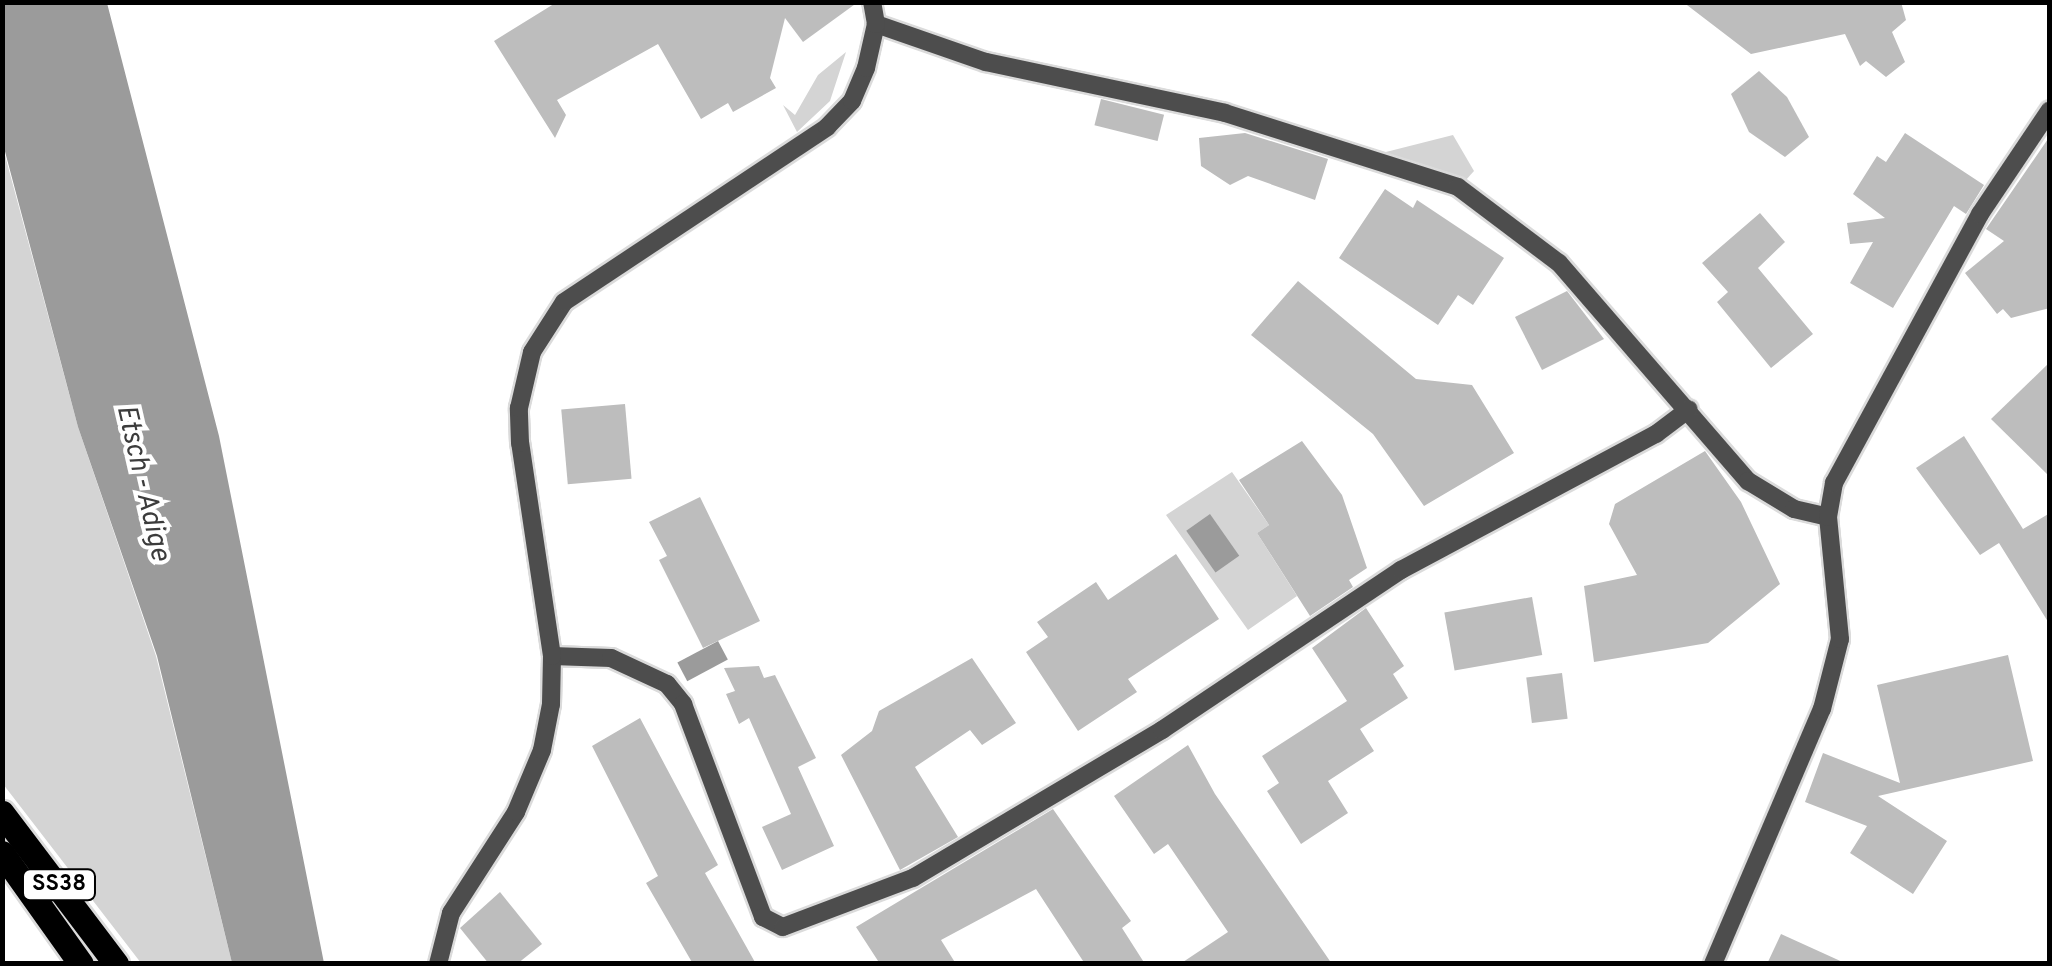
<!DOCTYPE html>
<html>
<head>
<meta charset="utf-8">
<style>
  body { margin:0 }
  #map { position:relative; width:2052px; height:966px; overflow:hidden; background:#fff; font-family:Overpass,sans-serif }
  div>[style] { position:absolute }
  .green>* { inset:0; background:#d4d4d4 }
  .water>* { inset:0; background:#9b9b9b; transform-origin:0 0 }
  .building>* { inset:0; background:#bdbdbd; transform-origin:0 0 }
  .roads { filter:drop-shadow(2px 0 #dbdbdb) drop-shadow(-2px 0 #dbdbdb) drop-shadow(0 2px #dbdbdb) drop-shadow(0 -2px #dbdbdb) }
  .minor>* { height:18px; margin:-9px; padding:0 9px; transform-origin:9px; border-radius:9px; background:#4d4d4d }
  .major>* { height:25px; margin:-12.5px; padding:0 12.5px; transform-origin:12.5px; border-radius:12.5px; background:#000 }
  span { translate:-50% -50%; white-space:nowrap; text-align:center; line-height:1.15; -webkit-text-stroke:8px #fff; paint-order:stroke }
  .shield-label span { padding:2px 8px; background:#fff; border:2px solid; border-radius:8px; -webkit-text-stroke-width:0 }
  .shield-label { font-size:22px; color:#000; font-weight:700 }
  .water-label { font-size:28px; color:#3c3c3c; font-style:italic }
  .frame { position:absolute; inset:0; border:5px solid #000; pointer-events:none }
</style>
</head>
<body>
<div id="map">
  <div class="green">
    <i style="clip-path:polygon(846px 52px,830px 101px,797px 132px,783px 105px,795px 115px,818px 75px)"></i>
    <i style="clip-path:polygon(1453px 135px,1474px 171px,1465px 181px,1378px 154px)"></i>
    <i style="clip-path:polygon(2px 144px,78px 427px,156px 656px,232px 963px,141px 963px,3px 784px)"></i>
    <i style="clip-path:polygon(1232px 472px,1269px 525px,1257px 533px,1297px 596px,1248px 630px,1166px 515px)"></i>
  </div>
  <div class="water">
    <i style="clip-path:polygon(2px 3px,107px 3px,219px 436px,324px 963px,232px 963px,157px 656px,78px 427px,3px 144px)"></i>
    <i style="left:1210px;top:514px;width:51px;height:29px;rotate:55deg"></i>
    <i style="left:718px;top:641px;width:21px;height:46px;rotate:62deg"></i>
  </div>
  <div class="building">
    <i style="clip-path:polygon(557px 2px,858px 2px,803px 42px,785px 18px,770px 78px,776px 88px,733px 112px,728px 103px,701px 119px,658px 44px,557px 100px,566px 115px,555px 138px,494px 41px)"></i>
    <i style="clip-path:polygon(1683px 2px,1901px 2px,1906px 20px,1892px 32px,1905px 62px,1886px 77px,1866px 61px,1860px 66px,1845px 34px,1751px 54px)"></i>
    <i style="clip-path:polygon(1759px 71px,1787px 97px,1809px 137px,1785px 157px,1749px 132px,1731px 94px)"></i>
    <i style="left:1101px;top:99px;width:65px;height:27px;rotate:14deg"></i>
    <i style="clip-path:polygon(1245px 133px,1328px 159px,1315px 200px,1248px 176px,1230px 185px,1201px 166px,1199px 138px)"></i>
    <i style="clip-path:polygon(1905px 133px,1984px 185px,1966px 214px,1954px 206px,1893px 308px,1850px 283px,1873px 242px,1850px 244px,1847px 223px,1885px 218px,1853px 194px,1877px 156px,1886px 162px)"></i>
    <i style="clip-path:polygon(2050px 136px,2050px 308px,2011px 318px,2003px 309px,1997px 314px,1965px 273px,2004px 241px,1986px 229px)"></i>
    <i style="clip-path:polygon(1385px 189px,1413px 208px,1417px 200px,1504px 258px,1473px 305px,1458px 295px,1438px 325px,1339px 258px)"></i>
    <i style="clip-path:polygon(1760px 213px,1785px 242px,1758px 268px,1813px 334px,1771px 368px,1717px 302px,1728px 292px,1702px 263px)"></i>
    <i style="clip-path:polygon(1298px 281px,1416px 379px,1472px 385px,1514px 453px,1424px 506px,1373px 434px,1251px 335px)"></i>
    <i style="clip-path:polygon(1567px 291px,1604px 339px,1542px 370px,1515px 317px)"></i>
    <i style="clip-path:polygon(2050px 362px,2050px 477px,1991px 419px)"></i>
    <i style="left:625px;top:404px;width:75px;height:64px;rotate:85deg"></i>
    <i style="clip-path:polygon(1964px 436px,2023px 529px,2050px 513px,2050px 625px,1999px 543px,1980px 555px,1916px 468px)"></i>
    <i style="clip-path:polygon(1302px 441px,1342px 495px,1367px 568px,1349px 580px,1353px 587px,1310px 616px,1257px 533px,1269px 525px,1239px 480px)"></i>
    <i style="clip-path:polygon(1705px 451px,1741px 502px,1780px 584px,1708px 643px,1594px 662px,1584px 586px,1637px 575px,1609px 524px,1615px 504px)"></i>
    <i style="clip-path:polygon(700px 497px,760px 621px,703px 648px,659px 560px,667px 556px,649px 522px)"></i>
    <i style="clip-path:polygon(1176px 554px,1219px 619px,1128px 679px,1137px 692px,1078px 731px,1026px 652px,1048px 637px,1037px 622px,1096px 582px,1108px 600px)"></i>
    <i style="left:1532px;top:597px;width:59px;height:89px;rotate:80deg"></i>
    <i style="clip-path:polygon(1366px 608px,1404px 666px,1393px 674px,1408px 698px,1360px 729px,1374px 751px,1328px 781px,1348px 813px,1301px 844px,1267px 791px,1279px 783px,1262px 756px,1347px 701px,1312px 648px)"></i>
    <i style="clip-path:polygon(2008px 655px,2033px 761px,1878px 796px,1947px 841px,1913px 894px,1850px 853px,1867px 826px,1805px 802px,1823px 753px,1900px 783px,1877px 685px)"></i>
    <i style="clip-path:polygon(972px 658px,1016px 723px,982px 745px,970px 730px,915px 767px,958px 837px,900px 870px,841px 755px,872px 731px,879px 711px)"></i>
    <i style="clip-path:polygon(759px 666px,764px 678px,775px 675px,816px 758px,798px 767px,834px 846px,782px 870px,762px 827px,791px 814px,749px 718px,739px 724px,726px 694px,735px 691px,724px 668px)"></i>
    <i style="left:1562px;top:673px;width:46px;height:36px;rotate:83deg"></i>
    <i style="clip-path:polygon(640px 718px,718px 865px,705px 873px,756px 964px,693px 964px,646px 883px,658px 876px,592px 746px)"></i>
    <i style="clip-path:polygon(1188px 745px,1215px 794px,1332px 964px,1180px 964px,1228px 932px,1168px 844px,1154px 854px,1114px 796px)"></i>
    <i style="clip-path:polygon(1053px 809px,1131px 921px,1122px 928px,1145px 964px,1085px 964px,1036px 889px,941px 940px,956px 964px,880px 964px,856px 927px)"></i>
    <i style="clip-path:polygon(500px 892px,542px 944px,517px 964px,489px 964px,460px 928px)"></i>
    <i style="clip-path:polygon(1781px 934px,1847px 964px,1767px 964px)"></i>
  </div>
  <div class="roads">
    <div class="minor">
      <i style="left:876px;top:24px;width:116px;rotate:19.1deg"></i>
      <i style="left:986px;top:62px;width:244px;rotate:12deg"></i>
      <i style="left:1225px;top:113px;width:244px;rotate:17.6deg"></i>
      <i style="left:1458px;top:187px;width:126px;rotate:37deg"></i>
      <i style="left:1559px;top:263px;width:289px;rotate:49.1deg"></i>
      <i style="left:1748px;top:481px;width:54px;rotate:31.3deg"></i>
      <i style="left:1794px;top:509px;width:35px;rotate:13deg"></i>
      <i style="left:552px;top:656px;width:59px;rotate:1.9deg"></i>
      <i style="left:611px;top:658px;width:62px;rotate:24.9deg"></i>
      <i style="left:667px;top:684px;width:26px;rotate:51deg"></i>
      <i style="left:683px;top:704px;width:228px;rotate:69.4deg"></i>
      <i style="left:763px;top:917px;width:22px;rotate:27deg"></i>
      <i style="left:783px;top:927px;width:139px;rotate:-20.7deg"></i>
      <i style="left:913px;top:878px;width:290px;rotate:-30.7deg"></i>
      <i style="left:1162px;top:730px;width:288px;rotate:-33.8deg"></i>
      <i style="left:1401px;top:570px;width:289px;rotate:-28.1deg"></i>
      <i style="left:1656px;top:434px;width:41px;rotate:-37.1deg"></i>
      <i style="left:438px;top:964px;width:53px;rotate:-75.7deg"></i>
      <i style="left:451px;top:913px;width:120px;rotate:-57.2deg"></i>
      <i style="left:516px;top:812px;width:67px;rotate:-67.2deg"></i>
      <i style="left:542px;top:750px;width:47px;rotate:-78.9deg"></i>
      <i style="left:551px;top:704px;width:48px;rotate:-88.8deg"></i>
      <i style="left:552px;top:656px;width:215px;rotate:-98.5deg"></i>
      <i style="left:520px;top:443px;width:35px;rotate:-92deg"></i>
      <i style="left:519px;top:408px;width:57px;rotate:-76.9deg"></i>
      <i style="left:532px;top:352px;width:59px;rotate:-57.4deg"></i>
      <i style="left:564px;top:302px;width:316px;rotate:-33.6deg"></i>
      <i style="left:827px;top:127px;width:36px;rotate:-46deg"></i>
      <i style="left:852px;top:101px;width:36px;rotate:-67deg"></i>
      <i style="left:866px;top:68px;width:45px;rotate:-77.2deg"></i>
      <i style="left:876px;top:24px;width:22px;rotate:-100deg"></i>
      <i style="left:1713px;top:964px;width:277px;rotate:-66.9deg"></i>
      <i style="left:1822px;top:709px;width:72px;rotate:-75.6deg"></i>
      <i style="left:1840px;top:639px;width:123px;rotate:-95.6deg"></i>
      <i style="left:1828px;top:517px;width:35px;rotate:-80deg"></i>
      <i style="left:1834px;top:483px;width:306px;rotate:-61.5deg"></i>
      <i style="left:1980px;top:214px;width:125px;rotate:-56.1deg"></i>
    </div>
    <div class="major">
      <i style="left:2px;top:813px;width:189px;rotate:52.9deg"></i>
      <i style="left:2px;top:853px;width:136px;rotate:54.6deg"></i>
    </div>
  </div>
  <div class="shield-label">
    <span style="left:59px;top:885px">SS38</span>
  </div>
  <div class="water-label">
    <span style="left:142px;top:483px;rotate:77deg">Etsch - Adige</span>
  </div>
  <div class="frame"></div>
</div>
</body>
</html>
